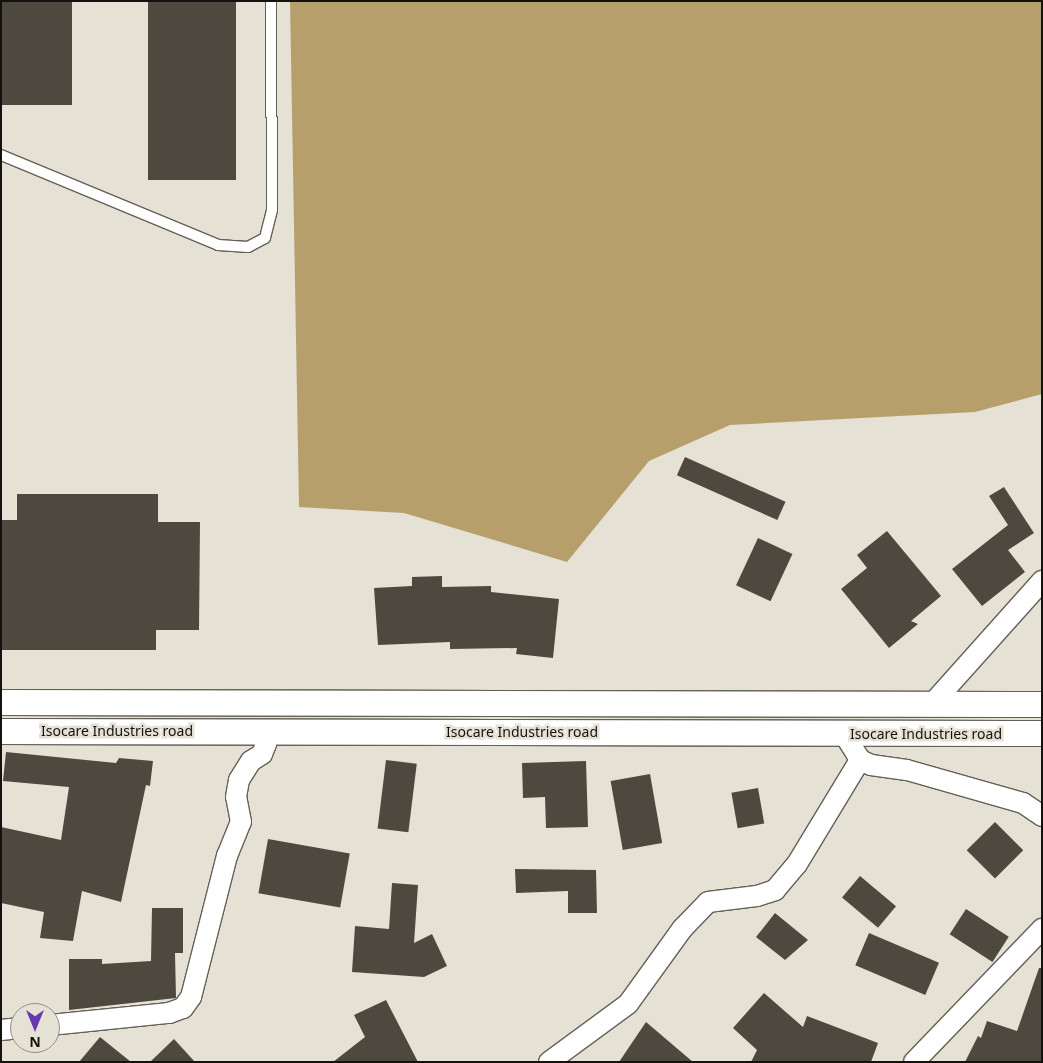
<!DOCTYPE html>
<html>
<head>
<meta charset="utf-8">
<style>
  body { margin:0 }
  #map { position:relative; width:1043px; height:1063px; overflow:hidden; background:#e6e1d5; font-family:"Noto Sans",sans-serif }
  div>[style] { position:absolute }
  .forest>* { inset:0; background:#b69f6a }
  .building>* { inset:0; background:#4d493f; transform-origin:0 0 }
  .roads { filter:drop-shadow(1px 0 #656056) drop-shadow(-1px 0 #656056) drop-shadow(0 1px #656056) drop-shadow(0 -1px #656056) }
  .service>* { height:10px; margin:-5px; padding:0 5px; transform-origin:5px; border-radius:5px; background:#fff }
  .minor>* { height:20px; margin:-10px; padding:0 10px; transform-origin:10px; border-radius:10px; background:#fff }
  .tertiary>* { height:25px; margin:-12.5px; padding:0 12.5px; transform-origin:12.5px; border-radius:12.5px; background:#fff }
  span { translate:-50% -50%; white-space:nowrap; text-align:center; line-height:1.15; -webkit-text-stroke:5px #e6e1d5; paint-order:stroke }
  .street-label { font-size:14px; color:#14120e }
  .frame { position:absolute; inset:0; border:2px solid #14120e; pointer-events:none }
  .north { position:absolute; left:10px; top:1003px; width:50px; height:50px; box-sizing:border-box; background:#e6e1d5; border:1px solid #928e85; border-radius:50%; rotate:180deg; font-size:14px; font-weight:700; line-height:20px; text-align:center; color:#14120e }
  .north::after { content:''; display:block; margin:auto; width:18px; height:22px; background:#6739b1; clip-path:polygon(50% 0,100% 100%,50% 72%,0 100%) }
</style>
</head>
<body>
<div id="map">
  <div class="forest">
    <i style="clip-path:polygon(290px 1px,1042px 1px,1042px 394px,975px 412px,730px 425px,649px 461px,567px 562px,404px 513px,299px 507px)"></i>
  </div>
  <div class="building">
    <i style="left:1px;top:1px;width:71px;height:104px"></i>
    <i style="left:236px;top:1px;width:179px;height:88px;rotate:90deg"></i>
    <i style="left:685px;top:457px;width:110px;height:20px;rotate:24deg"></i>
    <i style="clip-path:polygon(1004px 487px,1034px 533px,1008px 550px,1025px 572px,982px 606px,952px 569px,1008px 525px,989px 496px)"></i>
    <i style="clip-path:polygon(17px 494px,158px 494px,158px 522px,200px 522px,199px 630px,156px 630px,156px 650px,1px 650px,1px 520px,17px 520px)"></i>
    <i style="clip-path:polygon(887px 531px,941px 596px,911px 621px,918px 624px,889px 648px,841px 589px,867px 568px,857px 555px)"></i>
    <i style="left:758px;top:538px;width:38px;height:52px;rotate:25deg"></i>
    <i style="clip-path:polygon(442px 576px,442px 587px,491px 586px,491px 592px,559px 599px,553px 658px,516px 654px,517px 648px,450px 649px,450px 642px,378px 645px,374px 588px,412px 586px,412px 577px)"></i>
    <i style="clip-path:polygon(6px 752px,116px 763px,119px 758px,153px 761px,150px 786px,146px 785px,121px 902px,82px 891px,73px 941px,40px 938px,44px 912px,1px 903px,1px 827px,61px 840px,69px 787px,3px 781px)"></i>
    <i style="left:386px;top:760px;width:31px;height:69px;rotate:7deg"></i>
    <i style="clip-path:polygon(586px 761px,588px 827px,546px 828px,545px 797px,523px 798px,522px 763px)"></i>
    <i style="left:650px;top:774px;width:70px;height:40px;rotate:80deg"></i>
    <i style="left:758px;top:788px;width:36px;height:27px;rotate:80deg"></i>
    <i style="left:995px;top:822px;width:40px;height:40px;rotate:45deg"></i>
    <i style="left:268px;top:839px;width:83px;height:55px;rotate:10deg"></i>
    <i style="clip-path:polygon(515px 869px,596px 870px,597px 913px,568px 913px,568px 891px,516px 893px)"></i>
    <i style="left:860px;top:876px;width:47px;height:28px;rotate:40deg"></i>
    <i style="clip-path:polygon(392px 883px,418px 885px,414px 943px,432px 934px,447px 966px,424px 977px,352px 972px,355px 926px,389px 929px)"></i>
    <i style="clip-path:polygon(152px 908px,183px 908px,183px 953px,175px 953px,176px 998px,69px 1010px,69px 959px,102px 959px,102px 964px,151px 961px)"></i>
    <i style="left:966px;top:909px;width:51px;height:30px;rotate:33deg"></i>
    <i style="clip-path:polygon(775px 913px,808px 940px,785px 960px,756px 937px)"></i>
    <i style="left:869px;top:933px;width:76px;height:35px;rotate:23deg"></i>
    <i style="clip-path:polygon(1039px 968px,1042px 968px,1042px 1062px,965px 1062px,978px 1036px,981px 1038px,987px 1021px,1017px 1031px)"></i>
    <i style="clip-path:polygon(764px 993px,803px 1027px,807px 1016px,878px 1043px,871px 1062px,751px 1062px,757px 1050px,733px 1028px)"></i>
    <i style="clip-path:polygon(386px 1000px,418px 1062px,333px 1062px,365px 1037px,354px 1015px)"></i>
    <i style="clip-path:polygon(646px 1022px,693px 1062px,619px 1062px)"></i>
    <i style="clip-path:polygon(100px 1037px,131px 1062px,79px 1062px)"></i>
    <i style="clip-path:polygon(174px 1039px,195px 1062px,150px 1062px)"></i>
  </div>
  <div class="roads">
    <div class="service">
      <i style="left:1px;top:155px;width:235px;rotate:22.5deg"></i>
      <i style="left:218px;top:245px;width:30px;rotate:4deg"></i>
      <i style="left:248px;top:247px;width:19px;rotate:-28deg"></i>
      <i style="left:265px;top:238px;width:29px;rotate:-76deg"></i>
      <i style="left:272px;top:210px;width:209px;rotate:-90.3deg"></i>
    </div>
    <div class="minor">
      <i style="left:933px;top:703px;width:164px;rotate:-48.2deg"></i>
      <i style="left:844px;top:734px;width:31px;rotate:58deg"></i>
      <i style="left:860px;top:760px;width:12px;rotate:24deg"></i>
      <i style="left:871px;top:765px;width:36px;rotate:8deg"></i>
      <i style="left:907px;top:770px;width:121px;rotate:15.9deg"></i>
      <i style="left:1023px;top:803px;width:23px;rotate:34deg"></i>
      <i style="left:50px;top:1025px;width:120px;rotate:-5.8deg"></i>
      <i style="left:169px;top:1013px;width:15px;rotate:-20deg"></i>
      <i style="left:183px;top:1008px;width:14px;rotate:-54deg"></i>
      <i style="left:191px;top:997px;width:146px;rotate:-75.7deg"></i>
      <i style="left:227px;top:856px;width:37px;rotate:-68deg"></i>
      <i style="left:241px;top:822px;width:25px;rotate:-101deg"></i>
      <i style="left:236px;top:797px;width:17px;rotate:-80deg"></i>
      <i style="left:239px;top:780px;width:22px;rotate:-58deg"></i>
      <i style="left:251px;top:761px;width:13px;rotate:-32deg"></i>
      <i style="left:262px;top:754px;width:11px;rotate:-68deg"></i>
      <i style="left:266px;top:744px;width:12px;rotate:-104deg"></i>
      <i style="left:1px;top:1030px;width:19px;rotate:-6deg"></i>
      <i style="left:549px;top:1062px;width:98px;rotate:-36.3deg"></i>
      <i style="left:628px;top:1004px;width:92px;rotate:-54.2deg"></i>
      <i style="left:682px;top:929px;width:37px;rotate:-46deg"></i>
      <i style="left:708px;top:902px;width:49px;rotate:-7deg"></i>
      <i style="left:757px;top:896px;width:19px;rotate:-18deg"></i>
      <i style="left:775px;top:890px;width:34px;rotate:-50deg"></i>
      <i style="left:797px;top:864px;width:122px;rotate:-58.8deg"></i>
      <i style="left:914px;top:1062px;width:185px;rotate:-46.1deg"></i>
    </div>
    <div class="tertiary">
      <i style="left:1px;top:702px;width:1041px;rotate:0.11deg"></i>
      <i style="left:1px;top:731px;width:1041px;rotate:0.11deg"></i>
    </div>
  </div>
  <div class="street-label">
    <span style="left:117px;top:731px">Isocare Industries road</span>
    <span style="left:522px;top:732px">Isocare Industries road</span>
    <span style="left:926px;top:734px">Isocare Industries road</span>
  </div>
  <div class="frame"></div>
  <div class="north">N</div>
</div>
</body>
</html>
